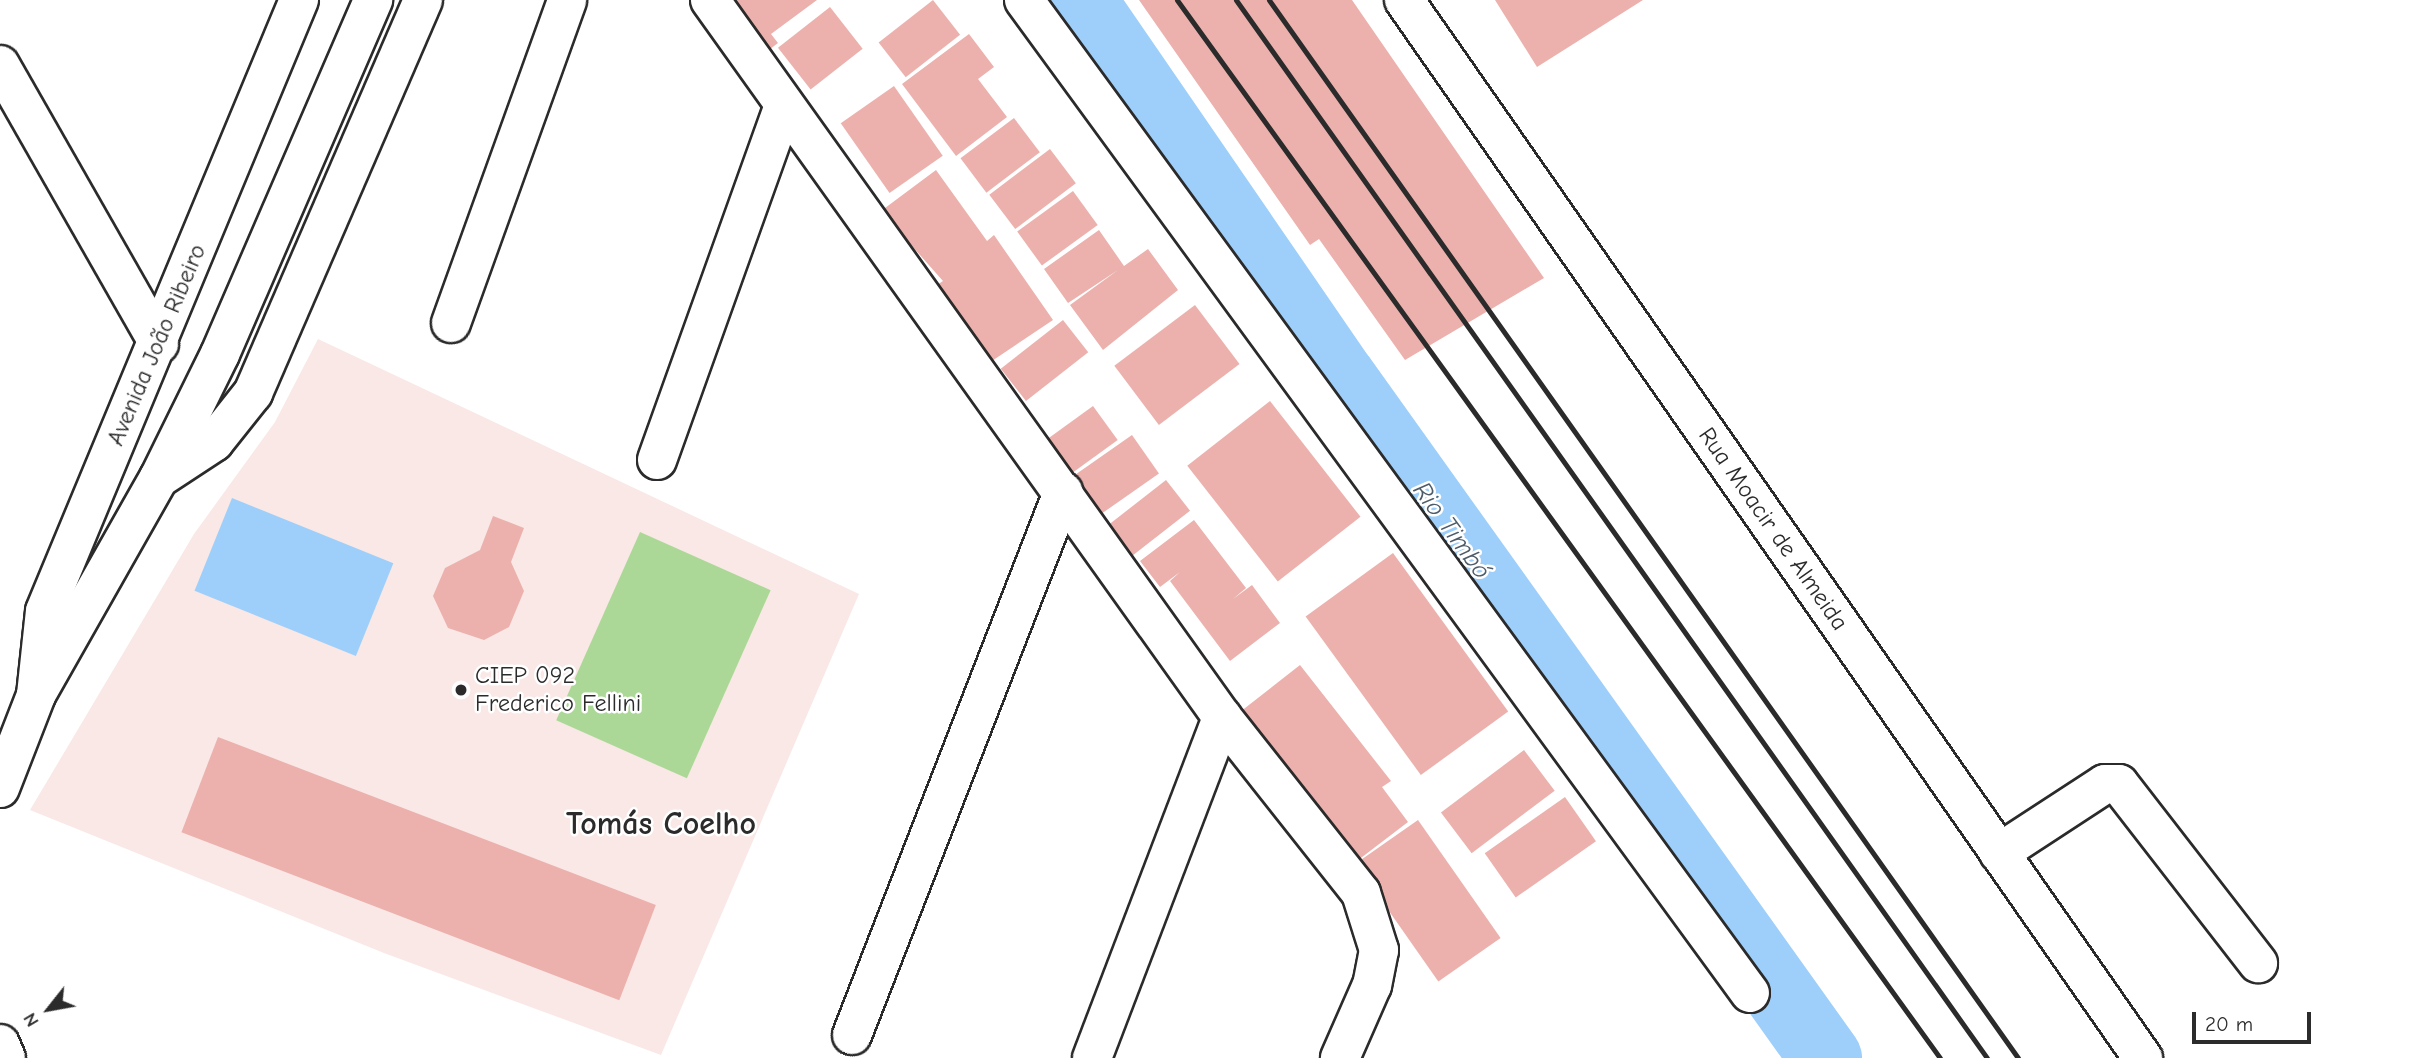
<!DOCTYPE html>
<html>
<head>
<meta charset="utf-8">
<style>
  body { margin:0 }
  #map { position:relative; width:2433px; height:1058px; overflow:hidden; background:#fff; font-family:"Comic Neue",sans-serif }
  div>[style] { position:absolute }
  .built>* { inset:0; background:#f9e8e6 }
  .green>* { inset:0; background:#acd897; transform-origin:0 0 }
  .water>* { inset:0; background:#9dcffa; transform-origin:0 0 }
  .river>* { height:72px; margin:-36px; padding:0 36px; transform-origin:36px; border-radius:36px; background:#9dcffa }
  .building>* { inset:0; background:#ecb1ad; transform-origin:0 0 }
  .roads { filter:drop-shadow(2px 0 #2b2b2b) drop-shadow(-2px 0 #2b2b2b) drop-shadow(0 2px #2b2b2b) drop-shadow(0 -2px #2b2b2b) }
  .minor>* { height:38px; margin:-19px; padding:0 19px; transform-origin:19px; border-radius:19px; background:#fff }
  .major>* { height:38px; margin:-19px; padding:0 19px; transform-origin:19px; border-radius:19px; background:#fff }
  .rail>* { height:5px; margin:-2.5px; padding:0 2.5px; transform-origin:2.5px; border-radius:2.5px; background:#2b2b2b }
  .dots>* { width:19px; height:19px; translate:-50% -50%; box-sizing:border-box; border:4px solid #fff; border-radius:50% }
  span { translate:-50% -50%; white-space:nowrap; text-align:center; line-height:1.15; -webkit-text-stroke:5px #fff; paint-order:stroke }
  .street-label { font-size:24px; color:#2b2b2b }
  .poi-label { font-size:24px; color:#2b2b2b }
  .left { translate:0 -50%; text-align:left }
  .water-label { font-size:26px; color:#4d5c69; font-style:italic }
  .district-label { font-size:32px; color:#2b2b2b; font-weight:700 }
  .north { position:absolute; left:14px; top:974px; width:70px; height:70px; -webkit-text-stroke:5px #fff; paint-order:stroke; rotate:239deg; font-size:19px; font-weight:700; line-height:28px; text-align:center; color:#2b2b2b }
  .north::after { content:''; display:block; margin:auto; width:24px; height:32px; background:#2b2b2b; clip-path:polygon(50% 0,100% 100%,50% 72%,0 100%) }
  .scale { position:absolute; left:2192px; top:1012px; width:119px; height:32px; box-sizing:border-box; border:4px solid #2b2b2b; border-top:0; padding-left:9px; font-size:21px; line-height:24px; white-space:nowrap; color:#2b2b2b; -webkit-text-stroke:5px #fff; paint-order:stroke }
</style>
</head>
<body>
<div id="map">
  <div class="built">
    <i style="clip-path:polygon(318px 339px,859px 594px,661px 1055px,384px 953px,30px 810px,194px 534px,275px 422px)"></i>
  </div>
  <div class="green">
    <i style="left:640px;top:532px;width:143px;height:206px;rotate:24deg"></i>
  </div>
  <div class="water">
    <i style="left:232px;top:498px;width:174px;height:100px;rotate:22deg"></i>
  </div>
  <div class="river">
    <i style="left:1080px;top:0;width:459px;rotate:55.5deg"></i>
    <i style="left:1340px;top:378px;width:836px;rotate:54.45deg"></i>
  </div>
  <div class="building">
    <i style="clip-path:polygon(719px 0,817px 0,771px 34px,778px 43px,757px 59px)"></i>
    <i style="left:933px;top:0;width:44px;height:69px;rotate:52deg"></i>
    <i style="clip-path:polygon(1139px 0,1352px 0,1544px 278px,1405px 360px,1319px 239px,1310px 245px)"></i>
    <i style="clip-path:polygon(1495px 0,1643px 0,1537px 67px)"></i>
    <i style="left:830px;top:7px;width:53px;height:66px;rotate:52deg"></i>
    <i style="clip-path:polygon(969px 34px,994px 67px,978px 79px,1007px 117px,956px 156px,902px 84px)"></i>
    <i style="left:894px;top:86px;width:85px;height:65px;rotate:55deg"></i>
    <i style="left:1014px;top:118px;width:43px;height:67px;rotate:53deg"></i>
    <i style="left:1050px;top:149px;width:43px;height:76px;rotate:53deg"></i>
    <i style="clip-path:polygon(936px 170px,987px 241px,994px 235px,1053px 320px,977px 371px,925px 293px,943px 281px,881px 211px)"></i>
    <i style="left:1073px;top:191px;width:42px;height:69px;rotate:54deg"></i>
    <i style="clip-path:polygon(1099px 230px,1124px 266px,1148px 249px,1178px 290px,1103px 350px,1070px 305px,1118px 270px,1068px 303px,1044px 269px)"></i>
    <i style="left:1195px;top:305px;width:74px;height:101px;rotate:53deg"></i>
    <i style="left:1063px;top:320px;width:41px;height:79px;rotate:52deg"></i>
    <i style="left:1270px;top:401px;width:147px;height:105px;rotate:52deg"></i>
    <i style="left:1093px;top:406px;width:42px;height:58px;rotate:54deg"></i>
    <i style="left:1132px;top:435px;width:47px;height:72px;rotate:55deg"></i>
    <i style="left:1166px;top:480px;width:39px;height:74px;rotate:52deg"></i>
    <i style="clip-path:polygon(493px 516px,524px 528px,511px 562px,524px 591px,509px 627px,484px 640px,448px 628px,433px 596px,445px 568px,480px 550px)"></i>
    <i style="clip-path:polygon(1194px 520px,1246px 588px,1233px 599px,1252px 585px,1280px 623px,1230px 661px,1170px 581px,1180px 572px,1160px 587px,1140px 561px)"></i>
    <i style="left:1393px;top:553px;width:196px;height:108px;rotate:54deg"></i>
    <i style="clip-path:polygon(1300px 665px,1391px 781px,1382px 787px,1408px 822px,1353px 864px,1231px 719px)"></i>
    <i style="left:218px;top:737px;width:469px;height:102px;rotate:21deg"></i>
    <i style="left:1524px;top:750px;width:51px;height:104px;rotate:53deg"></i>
    <i style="left:1565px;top:797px;width:54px;height:98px;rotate:55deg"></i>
    <i style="left:1418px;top:820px;width:144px;height:76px;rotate:55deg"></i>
  </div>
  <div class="roads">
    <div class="minor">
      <i style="left:710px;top:0;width:881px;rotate:54.47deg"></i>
      <i style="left:1222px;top:717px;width:224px;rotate:51.7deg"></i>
      <i style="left:1361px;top:893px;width:60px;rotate:72.5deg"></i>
      <i style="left:1379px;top:950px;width:36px;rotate:101deg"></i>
      <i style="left:1372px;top:985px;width:80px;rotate:113.7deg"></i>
      <i style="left:1024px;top:0;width:1230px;rotate:53.83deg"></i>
      <i style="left:0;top:65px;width:321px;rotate:60.3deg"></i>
      <i style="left:451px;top:323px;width:343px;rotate:-70.2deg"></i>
      <i style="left:657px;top:460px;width:376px;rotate:-70.3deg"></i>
      <i style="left:159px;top:478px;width:66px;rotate:-33.2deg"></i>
      <i style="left:214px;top:442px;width:63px;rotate:-51.5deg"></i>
      <i style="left:253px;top:393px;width:428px;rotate:-66.6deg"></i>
      <i style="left:36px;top:695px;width:84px;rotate:-83.9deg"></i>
      <i style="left:45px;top:611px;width:662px;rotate:-67.43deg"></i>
      <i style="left:1999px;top:853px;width:126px;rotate:-33.1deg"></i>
      <i style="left:2105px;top:784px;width:14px"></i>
      <i style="left:2119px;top:784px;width:227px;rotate:52.2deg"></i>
      <i style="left:852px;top:1035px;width:583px;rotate:-68.76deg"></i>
      <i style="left:1092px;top:1058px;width:365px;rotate:-69.1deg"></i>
    </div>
    <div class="major">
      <i style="left:1404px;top:0;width:1291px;rotate:55.07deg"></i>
      <i style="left:0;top:788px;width:100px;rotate:-68.8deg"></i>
      <i style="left:36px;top:695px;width:249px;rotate:-60.5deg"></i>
      <i style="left:159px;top:478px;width:138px;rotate:-63.8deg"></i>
      <i style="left:220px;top:354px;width:386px;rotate:-66.6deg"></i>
      <i style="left:0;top:1044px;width:15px;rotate:67deg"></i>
    </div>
  </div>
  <div class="rail">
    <i style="left:1177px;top:0;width:1304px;rotate:54.2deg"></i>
    <i style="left:1236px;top:0;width:1297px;rotate:54.63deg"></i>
    <i style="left:1269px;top:0;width:1296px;rotate:54.7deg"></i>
  </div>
  <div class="dots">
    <i style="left:461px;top:690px;background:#2b2b2b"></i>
  </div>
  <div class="street-label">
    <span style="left:157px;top:345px;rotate:-67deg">Avenida João Ribeiro</span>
    <span style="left:1773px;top:529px;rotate:55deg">Rua Moacir de Almeida</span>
  </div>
  <div class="poi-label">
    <span class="left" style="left:475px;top:690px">CIEP 092<br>Frederico Fellini</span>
  </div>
  <div class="water-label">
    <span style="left:1451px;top:531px;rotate:54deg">Rio Timbó</span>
  </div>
  <div class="district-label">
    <span style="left:661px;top:824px">Tomás Coelho</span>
  </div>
  <div class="north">N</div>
  <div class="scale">20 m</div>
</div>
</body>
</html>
